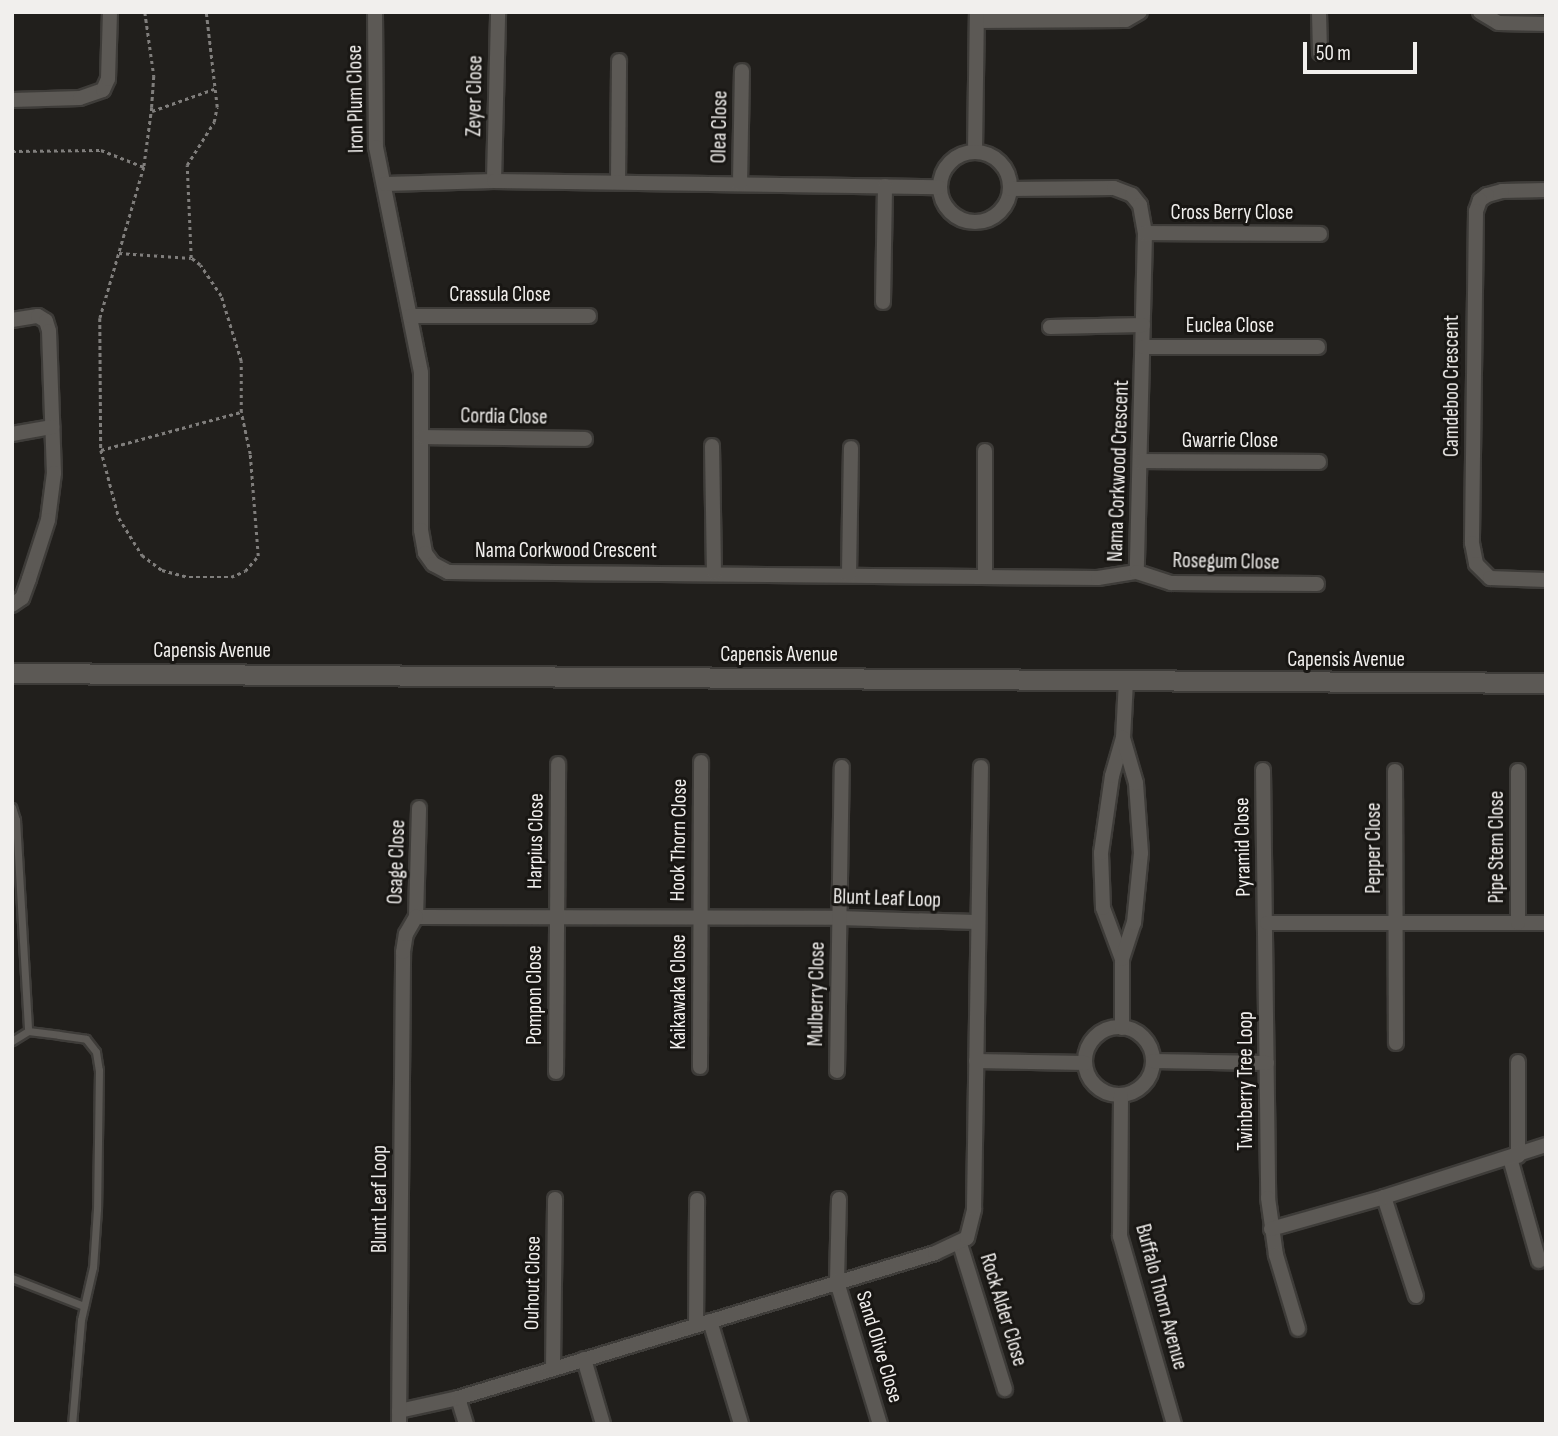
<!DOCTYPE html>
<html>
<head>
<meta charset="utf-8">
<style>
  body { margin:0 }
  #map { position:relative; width:1558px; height:1436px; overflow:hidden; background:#211f1c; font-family:"Sofia Sans Condensed",sans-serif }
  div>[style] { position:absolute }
  .path>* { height:2.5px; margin-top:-1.25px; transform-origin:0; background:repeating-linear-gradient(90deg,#807e7c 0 3.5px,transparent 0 7px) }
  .roads { filter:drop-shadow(2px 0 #3e3c39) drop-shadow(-2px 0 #3e3c39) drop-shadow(0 2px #3e3c39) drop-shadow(0 -2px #3e3c39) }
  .lane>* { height:7px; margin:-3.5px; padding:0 3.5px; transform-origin:3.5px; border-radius:3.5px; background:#5c5955 }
  .street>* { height:14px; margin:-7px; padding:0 7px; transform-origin:7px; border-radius:7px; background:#5c5955 }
  .street>.ring { margin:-7px; padding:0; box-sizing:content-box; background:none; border:14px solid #5c5955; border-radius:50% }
  .secondary>* { height:19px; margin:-9.5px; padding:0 9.5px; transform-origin:9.5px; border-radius:9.5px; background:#5c5955 }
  span { translate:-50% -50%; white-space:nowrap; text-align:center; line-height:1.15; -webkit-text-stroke:6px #181613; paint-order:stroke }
  .street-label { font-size:21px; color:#f1efed }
  .frame { position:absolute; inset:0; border:14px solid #f1efed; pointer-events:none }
  .scale { position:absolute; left:1303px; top:42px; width:114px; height:32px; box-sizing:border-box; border:4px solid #f1efed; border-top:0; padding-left:9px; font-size:21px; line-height:24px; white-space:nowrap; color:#f1efed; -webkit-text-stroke:5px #181613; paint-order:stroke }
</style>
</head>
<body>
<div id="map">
  <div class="path">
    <i style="left:145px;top:12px;width:65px;rotate:82deg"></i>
    <i style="left:154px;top:76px;width:31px;rotate:94deg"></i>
    <i style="left:152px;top:107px;width:61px;rotate:97.6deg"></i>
    <i style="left:144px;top:167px;width:157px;rotate:106.2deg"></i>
    <i style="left:100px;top:318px;width:132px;rotate:89.6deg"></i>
    <i style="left:101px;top:450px;width:70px;rotate:75.2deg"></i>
    <i style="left:119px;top:518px;width:44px;rotate:58.1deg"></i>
    <i style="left:142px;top:555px;width:25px;rotate:37deg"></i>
    <i style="left:162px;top:570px;width:28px;rotate:15deg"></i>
    <i style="left:189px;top:577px;width:42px"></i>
    <i style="left:231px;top:577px;width:15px;rotate:-23deg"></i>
    <i style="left:245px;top:571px;width:20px;rotate:-49deg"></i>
    <i style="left:258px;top:556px;width:102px;rotate:-94.5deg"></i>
    <i style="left:250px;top:454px;width:43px;rotate:-102.1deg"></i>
    <i style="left:152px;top:111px;width:66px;rotate:-19.5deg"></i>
    <i style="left:12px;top:151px;width:89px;rotate:-0.6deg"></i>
    <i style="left:101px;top:150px;width:46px;rotate:21.6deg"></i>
    <i style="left:119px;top:253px;width:72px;rotate:4deg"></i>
    <i style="left:101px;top:450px;width:145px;rotate:-15.2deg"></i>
    <i style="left:241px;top:412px;width:51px;rotate:-90deg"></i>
    <i style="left:241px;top:361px;width:68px;rotate:-107.1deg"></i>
    <i style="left:221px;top:296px;width:37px;rotate:-124deg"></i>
    <i style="left:200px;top:265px;width:11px;rotate:-142deg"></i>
    <i style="left:191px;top:258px;width:93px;rotate:-92.5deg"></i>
    <i style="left:187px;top:165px;width:51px;rotate:-57.9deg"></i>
    <i style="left:214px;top:122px;width:15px;rotate:-79deg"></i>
    <i style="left:217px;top:107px;width:96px;rotate:-96.6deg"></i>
  </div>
  <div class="roads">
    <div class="lane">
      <i style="left:12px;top:807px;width:14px;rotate:73deg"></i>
      <i style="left:16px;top:820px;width:211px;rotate:86.7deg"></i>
      <i style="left:12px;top:1041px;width:19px;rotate:-32deg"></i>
      <i style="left:28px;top:1031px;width:31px;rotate:7deg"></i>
      <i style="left:59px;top:1035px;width:27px;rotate:8deg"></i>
      <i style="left:86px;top:1039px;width:16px;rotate:52deg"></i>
      <i style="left:96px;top:1052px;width:18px;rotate:81deg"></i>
      <i style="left:99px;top:1070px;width:139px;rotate:90.8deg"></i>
      <i style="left:97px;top:1209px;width:58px;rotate:93.9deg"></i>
      <i style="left:93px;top:1267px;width:54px;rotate:102.8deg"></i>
      <i style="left:81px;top:1320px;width:104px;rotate:94.9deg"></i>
      <i style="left:12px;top:1278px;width:77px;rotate:21.3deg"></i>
    </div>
    <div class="street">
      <i style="left:375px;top:12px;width:135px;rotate:89.6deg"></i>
      <i style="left:376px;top:147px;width:230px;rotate:78.7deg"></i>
      <i style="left:421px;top:373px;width:157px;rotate:90deg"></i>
      <i style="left:421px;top:530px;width:23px;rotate:80deg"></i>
      <i style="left:425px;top:553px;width:14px;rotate:54deg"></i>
      <i style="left:433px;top:564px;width:17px;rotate:28deg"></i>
      <i style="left:448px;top:572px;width:650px;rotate:0.53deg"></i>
      <i style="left:1098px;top:578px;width:39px;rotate:-9deg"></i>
      <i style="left:1319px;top:12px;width:41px;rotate:88.6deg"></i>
      <i style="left:1480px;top:12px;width:21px;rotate:31deg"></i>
      <i style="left:1498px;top:23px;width:48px;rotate:1.2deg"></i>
      <i style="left:977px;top:21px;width:149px;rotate:-0.4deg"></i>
      <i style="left:1126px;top:20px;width:16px;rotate:-30deg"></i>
      <i style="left:12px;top:100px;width:68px;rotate:-1.7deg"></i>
      <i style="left:80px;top:98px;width:24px;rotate:-19deg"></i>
      <i style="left:103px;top:90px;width:12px;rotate:-66deg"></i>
      <i style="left:108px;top:79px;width:67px;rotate:-88.3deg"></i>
      <i style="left:975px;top:151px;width:137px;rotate:-89.2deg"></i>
      <i class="ring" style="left:940px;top:152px;width:56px;height:56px"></i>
      <i style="left:494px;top:181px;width:169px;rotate:-88.6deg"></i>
      <i style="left:618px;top:182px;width:121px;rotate:-89.5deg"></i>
      <i style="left:385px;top:184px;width:109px;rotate:-1.6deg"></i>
      <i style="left:494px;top:181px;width:445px;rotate:0.8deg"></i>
      <i style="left:740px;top:184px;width:113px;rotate:-89deg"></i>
      <i style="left:1010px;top:189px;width:104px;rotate:-0.6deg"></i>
      <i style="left:1114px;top:188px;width:19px;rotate:21deg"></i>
      <i style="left:1132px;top:195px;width:13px;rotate:51deg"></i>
      <i style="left:1140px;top:205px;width:28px;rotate:80deg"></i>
      <i style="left:1145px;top:233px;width:339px;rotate:91.4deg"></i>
      <i style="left:1546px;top:190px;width:44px;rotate:178.7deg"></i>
      <i style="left:1502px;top:191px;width:16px;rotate:165deg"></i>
      <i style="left:1487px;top:195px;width:9px;rotate:144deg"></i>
      <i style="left:1480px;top:200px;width:12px;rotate:110deg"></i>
      <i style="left:1476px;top:211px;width:332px;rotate:90.7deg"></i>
      <i style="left:1472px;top:543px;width:21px;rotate:79deg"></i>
      <i style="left:1476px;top:564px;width:20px;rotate:45deg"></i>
      <i style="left:1490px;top:578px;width:56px;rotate:2deg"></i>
      <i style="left:1145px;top:233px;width:175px;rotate:0.3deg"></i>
      <i style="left:883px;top:302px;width:116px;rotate:-89deg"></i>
      <i style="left:410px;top:316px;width:179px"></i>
      <i style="left:12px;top:320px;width:26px;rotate:-9deg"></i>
      <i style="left:38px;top:316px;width:9px;rotate:32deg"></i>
      <i style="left:46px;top:321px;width:10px;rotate:73deg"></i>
      <i style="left:49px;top:331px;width:142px;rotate:88deg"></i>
      <i style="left:54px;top:473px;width:47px;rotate:97.3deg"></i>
      <i style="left:48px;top:520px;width:62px;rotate:107.9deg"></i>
      <i style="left:29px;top:579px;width:20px;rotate:110deg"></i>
      <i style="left:22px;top:598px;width:12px;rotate:145deg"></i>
      <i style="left:1050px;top:327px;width:93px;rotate:-1.2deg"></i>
      <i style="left:1143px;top:347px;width:175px"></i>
      <i style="left:12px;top:434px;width:41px;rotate:-9.9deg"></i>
      <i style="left:423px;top:437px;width:162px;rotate:0.7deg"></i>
      <i style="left:712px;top:446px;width:127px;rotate:89.1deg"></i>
      <i style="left:985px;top:451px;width:126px;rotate:90deg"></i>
      <i style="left:1141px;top:461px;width:178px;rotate:0.3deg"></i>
      <i style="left:1137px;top:572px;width:36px;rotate:18deg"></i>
      <i style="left:1171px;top:583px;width:146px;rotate:0.4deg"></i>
      <i style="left:849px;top:575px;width:127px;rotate:-89.1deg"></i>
      <i style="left:1263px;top:770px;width:428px;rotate:89.3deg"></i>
      <i style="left:1268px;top:1198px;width:58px;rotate:82deg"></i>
      <i style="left:1276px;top:1255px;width:77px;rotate:73.4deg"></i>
      <i style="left:1395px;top:771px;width:272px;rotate:89.8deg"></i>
      <i style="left:416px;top:917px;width:423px;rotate:0.1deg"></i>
      <i style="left:839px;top:918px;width:137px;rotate:1.7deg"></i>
      <i style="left:416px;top:917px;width:109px;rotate:-88.4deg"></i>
      <i style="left:1267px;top:923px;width:279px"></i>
      <i style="left:1518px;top:923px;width:152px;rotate:-90deg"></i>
      <i style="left:1122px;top:959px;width:54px;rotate:-110.4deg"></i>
      <i style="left:1103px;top:908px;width:55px;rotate:-92.1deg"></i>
      <i style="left:1101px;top:853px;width:78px;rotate:-81.9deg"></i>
      <i style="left:1112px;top:776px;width:40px;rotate:-74deg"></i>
      <i style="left:1123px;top:738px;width:57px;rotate:-87deg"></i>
      <i class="ring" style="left:1085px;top:1027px;width:54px;height:54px"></i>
      <i style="left:1122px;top:1028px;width:69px;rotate:-90deg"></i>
      <i style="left:1122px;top:959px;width:38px;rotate:-72deg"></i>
      <i style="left:1134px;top:923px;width:70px;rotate:-84.3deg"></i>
      <i style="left:1141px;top:853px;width:70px;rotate:-94.1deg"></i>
      <i style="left:1136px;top:783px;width:47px;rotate:-106.1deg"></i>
      <i style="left:976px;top:1061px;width:109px;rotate:1.1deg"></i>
      <i style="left:1153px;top:1061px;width:114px;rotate:1deg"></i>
      <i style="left:1518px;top:1062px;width:94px;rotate:90deg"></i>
      <i style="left:700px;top:1067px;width:305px;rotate:-89.8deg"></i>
      <i style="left:837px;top:1071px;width:304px;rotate:-89.1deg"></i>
      <i style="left:556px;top:1072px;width:308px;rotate:-89.6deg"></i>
      <i style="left:1121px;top:1095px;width:141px;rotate:90.4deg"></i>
      <i style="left:1120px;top:1236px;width:196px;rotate:74deg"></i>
      <i style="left:1510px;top:1158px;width:107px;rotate:74.3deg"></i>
      <i style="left:1384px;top:1197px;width:104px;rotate:72.1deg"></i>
      <i style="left:839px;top:1199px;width:83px;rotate:91.4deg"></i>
      <i style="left:837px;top:1282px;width:148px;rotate:73.2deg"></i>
      <i style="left:1271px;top:1229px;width:117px;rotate:-15.8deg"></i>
      <i style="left:1384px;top:1197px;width:170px;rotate:-17.8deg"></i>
      <i style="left:960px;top:1244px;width:152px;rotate:72.8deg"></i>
      <i style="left:710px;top:1321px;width:108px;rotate:73.2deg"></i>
      <i style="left:696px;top:1325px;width:125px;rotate:-89.5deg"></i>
      <i style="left:584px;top:1359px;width:68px;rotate:73.7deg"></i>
      <i style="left:553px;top:1368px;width:169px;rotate:-89.3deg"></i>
      <i style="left:458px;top:1398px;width:27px;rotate:73deg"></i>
      <i style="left:399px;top:1411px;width:60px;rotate:-12.4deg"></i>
      <i style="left:458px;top:1398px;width:499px;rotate:-16.9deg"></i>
      <i style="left:935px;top:1253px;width:35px;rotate:-25deg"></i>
      <i style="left:967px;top:1238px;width:30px;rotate:-76deg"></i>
      <i style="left:974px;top:1209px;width:442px;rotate:-89.1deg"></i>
      <i style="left:399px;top:1424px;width:472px;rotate:-89.5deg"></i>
      <i style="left:403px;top:952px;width:18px;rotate:-81deg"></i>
      <i style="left:406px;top:934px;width:20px;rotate:-60deg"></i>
    </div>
    <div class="secondary">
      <i style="left:12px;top:673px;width:1534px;rotate:0.37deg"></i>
    </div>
  </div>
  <div class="street-label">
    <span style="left:475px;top:96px;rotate:-89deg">Zeyer Close</span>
    <span style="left:356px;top:99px;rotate:-91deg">Iron Plum Close</span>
    <span style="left:720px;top:127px;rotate:-89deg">Olea Close</span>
    <span style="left:1232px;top:213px">Cross Berry Close</span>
    <span style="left:500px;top:295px">Crassula Close</span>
    <span style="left:1230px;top:326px">Euclea Close</span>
    <span style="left:1452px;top:386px;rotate:-90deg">Camdeboo Crescent</span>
    <span style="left:504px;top:417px;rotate:1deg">Cordia Close</span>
    <span style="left:1230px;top:441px">Gwarrie Close</span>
    <span style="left:1119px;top:471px;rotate:-88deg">Nama Corkwood Crescent</span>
    <span style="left:566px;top:551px">Nama Corkwood Crescent</span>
    <span style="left:1226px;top:562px;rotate:1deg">Rosegum Close</span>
    <span style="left:212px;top:651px">Capensis Avenue</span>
    <span style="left:779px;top:655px">Capensis Avenue</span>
    <span style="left:1346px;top:660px">Capensis Avenue</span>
    <span style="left:679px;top:840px;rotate:-89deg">Hook Thorn Close</span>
    <span style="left:536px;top:841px;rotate:-89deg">Harpius Close</span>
    <span style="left:1243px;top:847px;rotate:-91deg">Pyramid Close</span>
    <span style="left:1497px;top:847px;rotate:-90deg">Pipe Stem Close</span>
    <span style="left:1374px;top:848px;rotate:-90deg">Pepper Close</span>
    <span style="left:397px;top:862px;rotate:-88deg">Osage Close</span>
    <span style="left:887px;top:899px;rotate:2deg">Blunt Leaf Loop</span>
    <span style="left:679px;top:992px;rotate:-90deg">Kaikawaka Close</span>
    <span style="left:817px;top:994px;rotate:-89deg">Mulberry Close</span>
    <span style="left:535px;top:995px;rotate:-90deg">Pompon Close</span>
    <span style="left:1246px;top:1081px;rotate:-90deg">Twinberry Tree Loop</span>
    <span style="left:380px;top:1199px;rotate:-90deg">Blunt Leaf Loop</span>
    <span style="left:533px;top:1283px;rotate:-89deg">Ouhout Close</span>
    <span style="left:1161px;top:1297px;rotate:75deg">Buffalo Thorn Avenue</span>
    <span style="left:1003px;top:1310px;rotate:73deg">Rock Alder Close</span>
    <span style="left:879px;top:1347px;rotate:73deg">Sand Olive Close</span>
  </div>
  <div class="frame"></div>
  <div class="scale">50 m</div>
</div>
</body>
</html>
